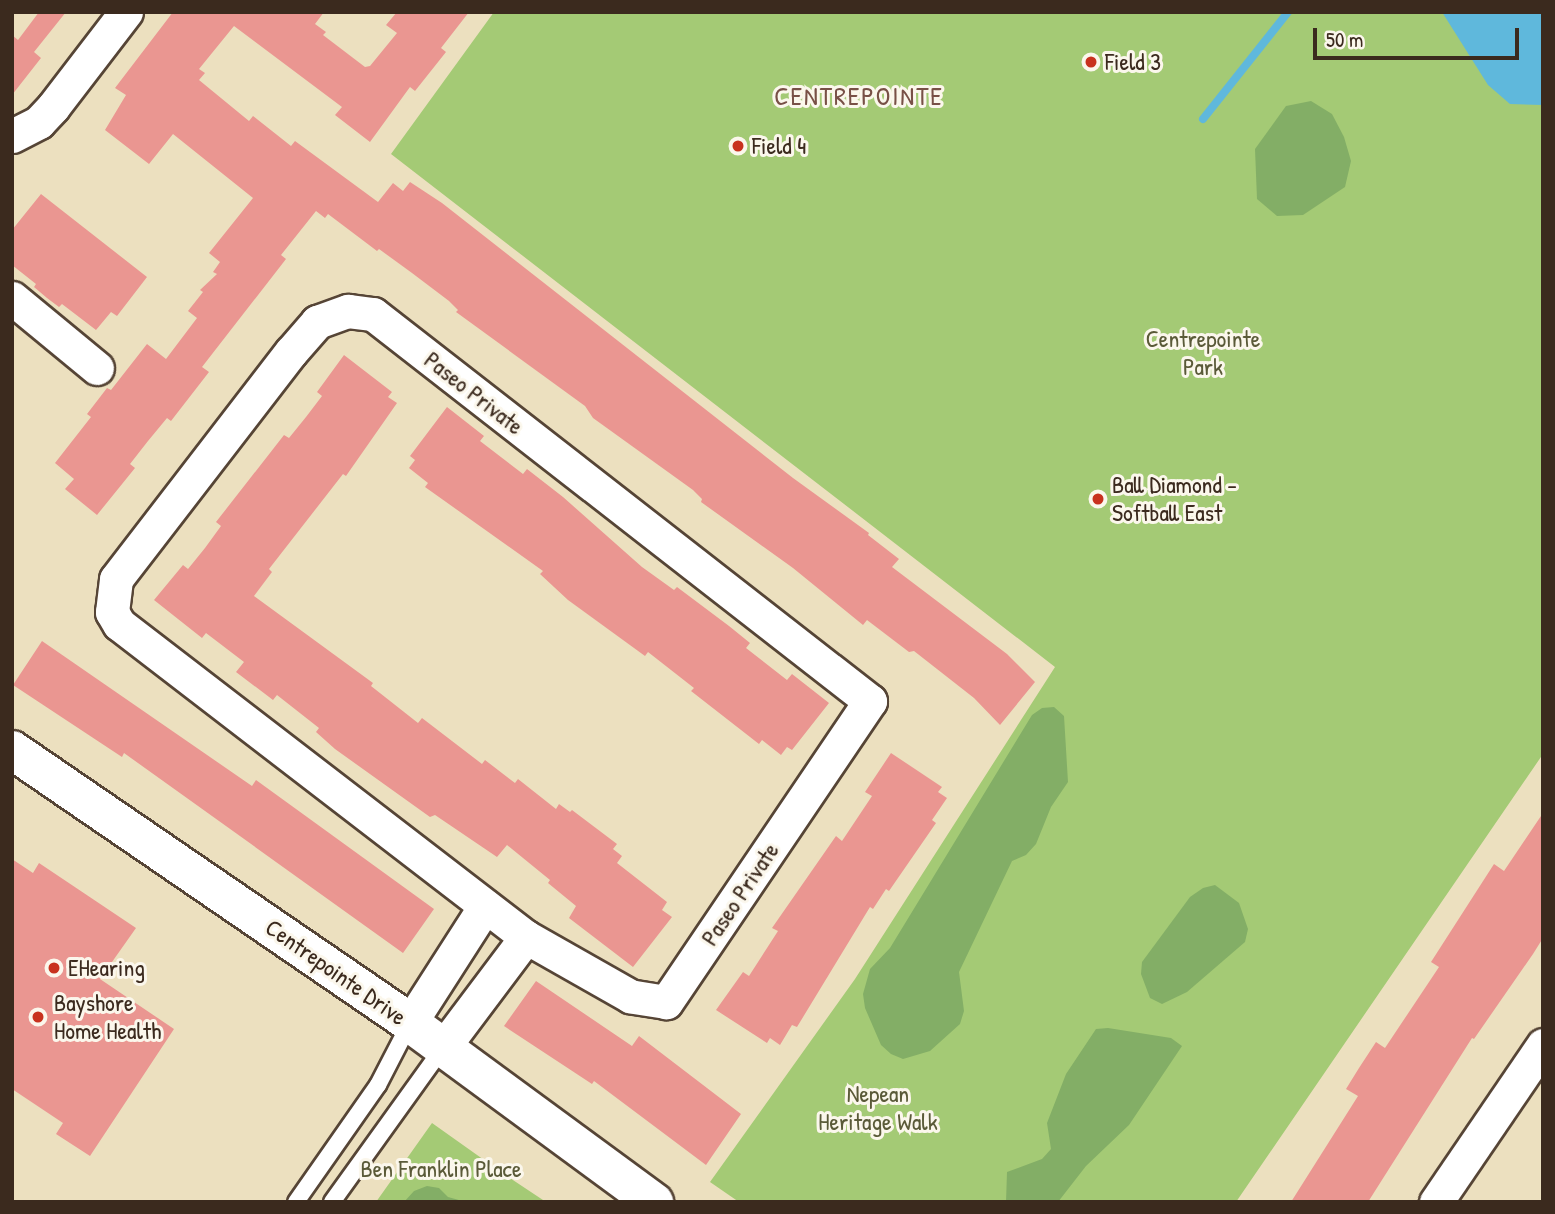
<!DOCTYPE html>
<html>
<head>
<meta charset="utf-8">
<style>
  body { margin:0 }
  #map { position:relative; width:1555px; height:1214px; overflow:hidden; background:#ece0bf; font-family:"Patrick Hand",sans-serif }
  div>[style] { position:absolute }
  .green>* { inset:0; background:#a4ca75 }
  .forest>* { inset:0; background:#83ae66 }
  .water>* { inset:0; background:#5fb8dc }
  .stream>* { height:8px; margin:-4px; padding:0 4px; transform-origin:4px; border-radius:4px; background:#5fb8dc }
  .building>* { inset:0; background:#ea9691 }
  .roads { filter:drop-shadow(2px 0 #564536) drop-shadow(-2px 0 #564536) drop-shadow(0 2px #564536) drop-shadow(0 -2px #564536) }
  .lane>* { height:16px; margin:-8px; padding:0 8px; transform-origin:8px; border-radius:8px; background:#fff }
  .street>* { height:33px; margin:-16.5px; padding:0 16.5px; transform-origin:16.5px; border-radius:16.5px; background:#fff }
  .secondary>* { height:38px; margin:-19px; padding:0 19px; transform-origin:19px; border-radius:19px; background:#fff }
  .dots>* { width:19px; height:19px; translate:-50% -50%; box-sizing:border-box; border:4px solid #fbf7ec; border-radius:50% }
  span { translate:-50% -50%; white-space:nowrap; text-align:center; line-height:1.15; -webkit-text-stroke:6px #fbf7ec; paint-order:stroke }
  .poi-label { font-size:24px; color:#3b2a1e }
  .left { translate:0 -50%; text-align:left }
  .park-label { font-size:24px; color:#5a5a38 }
  .street-label { font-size:24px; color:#3b2a1e }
  .neighbourhood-label { font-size:26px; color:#785046; letter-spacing:2px }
  .frame { position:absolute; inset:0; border:14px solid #3b2a1e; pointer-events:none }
  .scale { position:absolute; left:1313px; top:28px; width:206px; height:32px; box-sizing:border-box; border:4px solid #3b2a1e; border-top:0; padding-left:9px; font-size:21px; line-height:24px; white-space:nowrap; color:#3b2a1e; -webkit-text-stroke:5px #fbf7ec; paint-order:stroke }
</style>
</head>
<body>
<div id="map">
  <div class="green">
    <i style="clip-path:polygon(494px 12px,1543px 12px,1543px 754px,1236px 1202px,739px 1202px,710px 1182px,855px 979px,1055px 667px,391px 154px)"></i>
    <i style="clip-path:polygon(432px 1123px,501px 1172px,546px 1202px,376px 1202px)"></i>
  </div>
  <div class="forest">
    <i style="clip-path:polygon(1311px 101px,1332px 114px,1344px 137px,1351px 161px,1345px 187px,1303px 215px,1277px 216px,1257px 199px,1255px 149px,1286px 106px)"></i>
    <i style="clip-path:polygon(1054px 707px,1064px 716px,1068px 782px,1051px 807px,1036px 844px,1026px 855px,1012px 861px,959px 972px,964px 1011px,960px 1024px,930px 1051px,903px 1059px,891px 1054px,881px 1045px,865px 1008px,863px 994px,870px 969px,890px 948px,1032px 715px,1042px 708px)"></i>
    <i style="clip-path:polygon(1215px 885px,1239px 903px,1248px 929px,1245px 942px,1187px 992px,1162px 1004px,1150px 998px,1141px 974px,1142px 962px,1190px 897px,1203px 888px)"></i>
    <i style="clip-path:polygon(1108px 1028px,1171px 1038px,1182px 1046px,1129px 1125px,1086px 1166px,1058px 1202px,1006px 1202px,1007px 1172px,1042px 1159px,1051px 1149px,1047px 1123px,1066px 1074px,1096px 1029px)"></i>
    <i style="clip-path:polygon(427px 1186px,439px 1188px,448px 1197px,466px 1202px,404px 1202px,414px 1191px)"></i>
  </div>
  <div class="water">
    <i style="clip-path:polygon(1442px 12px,1543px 12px,1543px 105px,1510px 104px,1488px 85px)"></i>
  </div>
  <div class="stream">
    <i style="left:1203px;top:119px;width:137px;rotate:-51.5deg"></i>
  </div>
  <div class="building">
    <i style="clip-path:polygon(39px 12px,66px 12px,34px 52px,41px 58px,12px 95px,12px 35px,18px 40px)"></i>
    <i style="clip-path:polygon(173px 12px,324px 12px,315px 24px,326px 32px,323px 35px,365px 67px,370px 66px,397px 33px,386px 25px,397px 12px,469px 12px,441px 48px,446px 52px,415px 91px,410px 87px,370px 142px,335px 115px,342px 107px,234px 26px,199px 69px,205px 73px,199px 80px,249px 121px,253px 116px,291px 146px,295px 141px,378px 202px,393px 183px,403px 191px,410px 182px,442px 203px,793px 478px,869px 533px,868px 535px,899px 559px,892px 567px,1007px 654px,1035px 682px,1000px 725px,974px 698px,914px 651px,909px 652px,867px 620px,863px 625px,793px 568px,701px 502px,702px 499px,693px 490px,593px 418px,585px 406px,456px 312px,458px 310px,449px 301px,412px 273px,379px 249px,377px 251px,328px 214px,325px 218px,316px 211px,281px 255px,286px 259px,202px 367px,209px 372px,171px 421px,167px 418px,148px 441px,130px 464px,135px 468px,97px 515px,65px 489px,74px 479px,55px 463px,91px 417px,87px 414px,107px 388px,111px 390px,147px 344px,166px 359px,197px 318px,188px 311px,203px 292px,200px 290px,217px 274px,213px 272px,220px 262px,209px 253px,253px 198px,173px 134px,149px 164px,105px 130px,126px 95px,115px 88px)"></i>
    <i style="clip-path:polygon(41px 194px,147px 277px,117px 316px,111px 312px,96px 330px,62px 304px,59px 307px,47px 298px,34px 287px,36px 284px,12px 265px,12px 230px)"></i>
    <i style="clip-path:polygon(344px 355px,392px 392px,388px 397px,397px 403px,346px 476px,343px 474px,269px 569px,272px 572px,254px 596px,373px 683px,371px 686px,418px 723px,422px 718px,482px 764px,485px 760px,515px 783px,518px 779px,556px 809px,559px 804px,570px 812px,572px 810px,617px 844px,613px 849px,622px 856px,617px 863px,667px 902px,662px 910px,672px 917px,633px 967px,569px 918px,576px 906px,548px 883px,550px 880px,507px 845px,497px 857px,435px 815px,430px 817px,335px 749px,316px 732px,319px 728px,277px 695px,273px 700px,236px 672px,244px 662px,206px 633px,202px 638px,154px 600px,183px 565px,188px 569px,205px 548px,221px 526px,216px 522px,284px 435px,289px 438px,306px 417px,322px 396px,317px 392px)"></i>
    <i style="clip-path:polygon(447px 407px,484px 436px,480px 441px,523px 474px,527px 469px,563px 497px,642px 567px,674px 590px,677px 587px,729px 626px,750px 643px,746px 648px,787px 680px,792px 674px,829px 703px,792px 750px,787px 747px,781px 755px,762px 740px,759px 744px,691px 691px,694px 688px,648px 652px,645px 656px,568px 600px,540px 574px,543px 571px,425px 487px,428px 483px,409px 468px,415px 460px,410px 456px)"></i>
    <i style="clip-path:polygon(42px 641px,252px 786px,256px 780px,434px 909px,403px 953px,124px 753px,122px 757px,13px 685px)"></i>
    <i style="clip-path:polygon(891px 753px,942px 787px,938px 792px,947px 798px,932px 820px,936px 823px,889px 891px,886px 889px,873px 909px,870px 907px,797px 1027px,792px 1025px,780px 1045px,770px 1038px,767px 1043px,716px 1010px,743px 972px,749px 976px,778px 931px,772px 928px,836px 836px,842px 841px,872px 796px,865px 792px)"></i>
    <i style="clip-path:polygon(1543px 813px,1543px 938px,1533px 954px,1474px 1039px,1472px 1038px,1368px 1202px,1291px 1202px,1358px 1096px,1346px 1089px,1359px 1068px,1376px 1042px,1385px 1048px,1439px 967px,1431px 962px,1494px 864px,1504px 871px)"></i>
    <i style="clip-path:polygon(12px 859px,33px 873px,39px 863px,136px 928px,100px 979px,174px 1029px,90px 1156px,56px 1134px,63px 1123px,12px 1089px)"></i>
    <i style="clip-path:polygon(536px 981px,632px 1046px,639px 1036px,741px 1114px,706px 1165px,594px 1081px,592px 1084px,504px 1026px)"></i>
  </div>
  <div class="roads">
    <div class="lane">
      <i style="left:296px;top:1202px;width:143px;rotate:-55deg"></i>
      <i style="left:378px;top:1085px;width:70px;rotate:-62.7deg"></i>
      <i style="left:332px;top:1202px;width:188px;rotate:-54.3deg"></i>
    </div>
    <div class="street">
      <i style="left:12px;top:136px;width:30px;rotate:-27deg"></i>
      <i style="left:39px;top:122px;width:21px;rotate:-47deg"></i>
      <i style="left:53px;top:107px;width:120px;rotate:-52.5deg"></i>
      <i style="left:12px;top:298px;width:110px;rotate:39.5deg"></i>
      <i style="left:348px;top:311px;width:25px;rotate:7deg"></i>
      <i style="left:373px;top:314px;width:630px;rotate:37.91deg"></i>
      <i style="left:870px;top:701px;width:364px;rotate:124.1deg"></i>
      <i style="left:666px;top:1002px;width:36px;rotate:-171deg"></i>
      <i style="left:630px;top:996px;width:120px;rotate:-150.4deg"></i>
      <i style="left:526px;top:937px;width:513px;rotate:-142.44deg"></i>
      <i style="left:119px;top:624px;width:14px;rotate:-120deg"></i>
      <i style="left:112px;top:612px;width:33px;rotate:-83deg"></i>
      <i style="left:116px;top:579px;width:287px;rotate:-52.4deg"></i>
      <i style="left:291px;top:352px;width:40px;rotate:-49deg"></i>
      <i style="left:317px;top:322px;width:33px;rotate:-20deg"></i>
      <i style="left:410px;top:1023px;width:139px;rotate:-57.3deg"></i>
      <i style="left:442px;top:1049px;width:140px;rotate:-53.1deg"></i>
      <i style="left:1436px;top:1202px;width:190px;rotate:-55.7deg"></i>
    </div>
    <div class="secondary">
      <i style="left:12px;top:750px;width:483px;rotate:34.4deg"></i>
      <i style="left:410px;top:1023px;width:303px;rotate:36.3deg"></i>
    </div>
  </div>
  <div class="dots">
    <i style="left:1091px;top:62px;background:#c8321e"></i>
    <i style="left:738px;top:146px;background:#c8321e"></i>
    <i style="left:1098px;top:499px;background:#c8321e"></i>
    <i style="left:54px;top:968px;background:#c8321e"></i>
    <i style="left:38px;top:1017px;background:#c8321e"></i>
  </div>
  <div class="poi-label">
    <span class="left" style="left:1105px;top:62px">Field 3</span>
    <span class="left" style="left:752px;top:146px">Field 4</span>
    <span class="left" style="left:1112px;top:499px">Ball Diamond -<br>Softball East</span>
    <span class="left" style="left:68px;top:968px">EHearing</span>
    <span class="left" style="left:54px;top:1017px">Bayshore<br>Home Health</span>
  </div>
  <div class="park-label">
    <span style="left:1203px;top:353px">Centrepointe<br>Park</span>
    <span style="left:878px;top:1108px">Nepean<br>Heritage Walk</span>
    <span style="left:441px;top:1169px">Ben Franklin Place</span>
  </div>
  <div class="street-label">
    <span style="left:474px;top:393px;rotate:38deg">Paseo Private</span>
    <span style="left:740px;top:894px;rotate:-56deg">Paseo Private</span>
    <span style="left:336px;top:972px;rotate:35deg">Centrepointe Drive</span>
  </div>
  <div class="neighbourhood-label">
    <span style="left:859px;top:96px">CENTREPOINTE</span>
  </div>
  <div class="frame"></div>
  <div class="scale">50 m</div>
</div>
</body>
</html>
